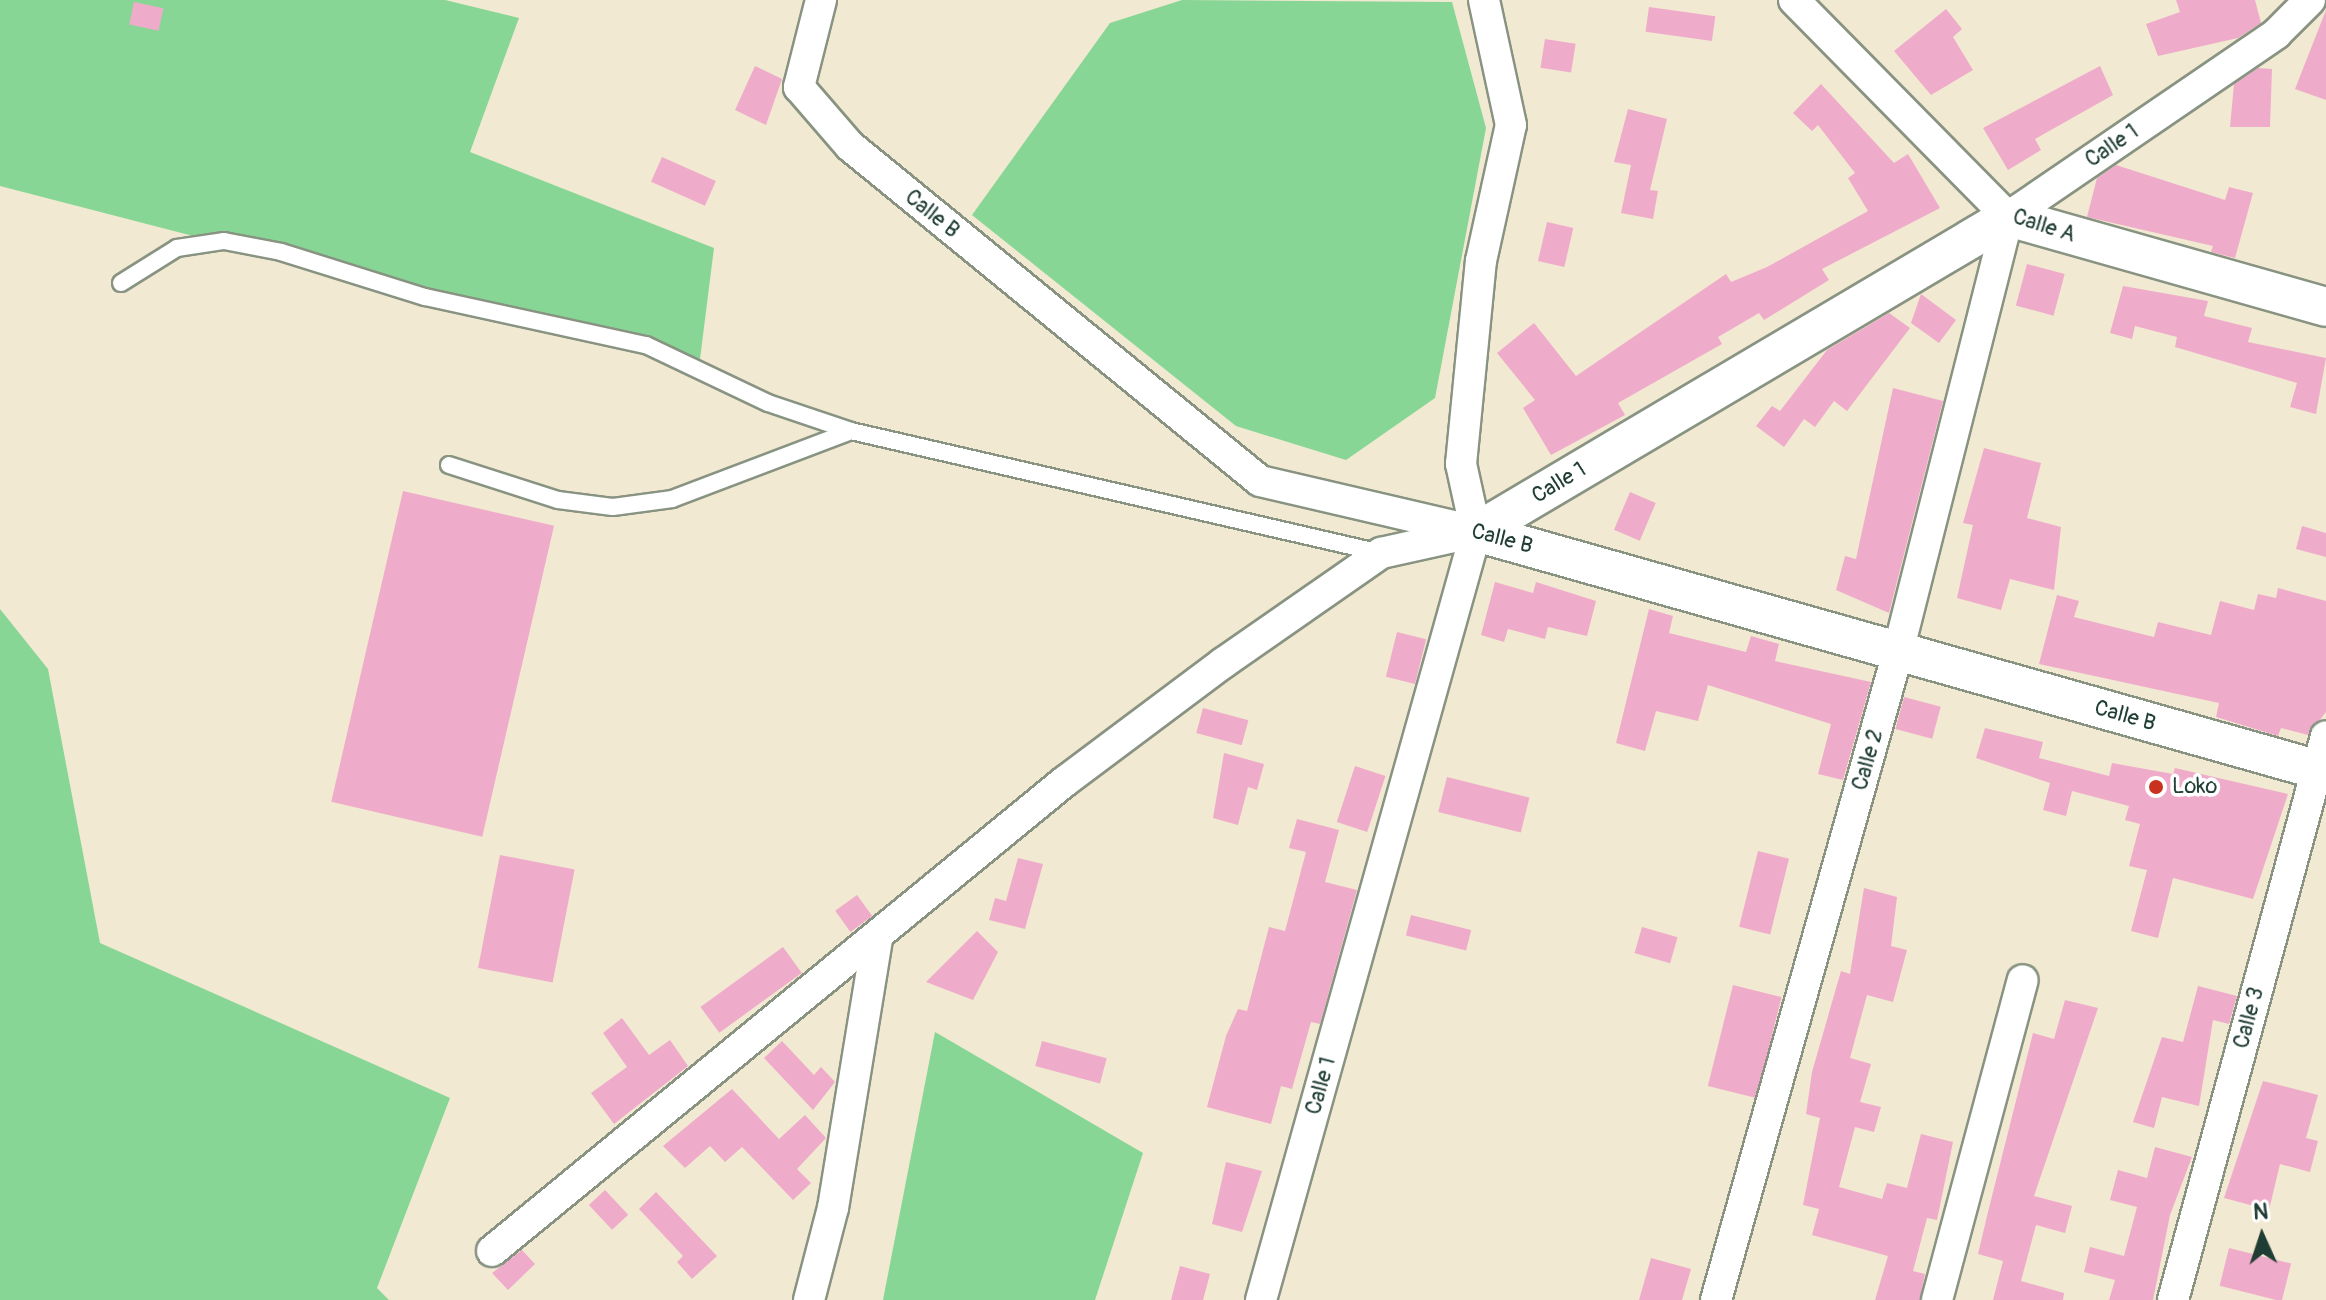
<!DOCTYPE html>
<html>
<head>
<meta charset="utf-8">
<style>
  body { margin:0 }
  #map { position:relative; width:2326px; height:1300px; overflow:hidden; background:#f1e9d1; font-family:Pangolin,sans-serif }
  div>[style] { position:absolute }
  .green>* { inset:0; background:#87d695 }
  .building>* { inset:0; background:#efacca; transform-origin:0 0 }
  .roads { filter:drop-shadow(2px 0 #889382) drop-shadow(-2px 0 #889382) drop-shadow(0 2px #889382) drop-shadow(0 -2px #889382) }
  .service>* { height:16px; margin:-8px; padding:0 8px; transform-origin:8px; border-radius:8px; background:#fff }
  .minor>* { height:30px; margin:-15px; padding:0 15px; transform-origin:15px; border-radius:15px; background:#fff }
  .tertiary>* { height:38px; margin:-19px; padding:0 19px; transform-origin:19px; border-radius:19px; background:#fff }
  .dots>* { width:22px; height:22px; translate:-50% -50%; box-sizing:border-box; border:4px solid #fff; border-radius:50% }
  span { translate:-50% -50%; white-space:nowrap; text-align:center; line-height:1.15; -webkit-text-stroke:7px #fff; paint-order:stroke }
  .street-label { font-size:22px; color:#1f3d34 }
  .poi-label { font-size:22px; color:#1f3d34 }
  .left { translate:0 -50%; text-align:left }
  .north { position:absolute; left:2222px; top:1196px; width:80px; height:80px; -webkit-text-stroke:6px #fff; paint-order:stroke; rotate:357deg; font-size:22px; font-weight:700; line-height:32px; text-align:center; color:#1f3d34 }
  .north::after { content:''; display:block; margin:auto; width:28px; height:36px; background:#1f3d34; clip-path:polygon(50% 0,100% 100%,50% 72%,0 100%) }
</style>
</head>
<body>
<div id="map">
  <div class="green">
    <i style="clip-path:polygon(0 0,445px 0,519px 18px,470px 152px,714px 248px,699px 367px,0 186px)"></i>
    <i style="clip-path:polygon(1182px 0,1452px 2px,1486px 128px,1435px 398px,1346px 460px,1236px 426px,972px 215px,1110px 23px)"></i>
    <i style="clip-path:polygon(0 609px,48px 669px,100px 943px,450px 1098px,377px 1288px,389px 1300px,0 1300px)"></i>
    <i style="clip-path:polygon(935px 1032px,1143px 1153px,1095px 1300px,883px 1300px)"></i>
  </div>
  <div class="building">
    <i style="clip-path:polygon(2176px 0,2255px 0,2261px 23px,2238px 38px,2158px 56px,2146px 24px,2180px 12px)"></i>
    <i style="left:134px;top:2px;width:30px;height:23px;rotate:12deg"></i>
    <i style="left:1649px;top:7px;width:67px;height:25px;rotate:8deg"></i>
    <i style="clip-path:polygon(1946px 9px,1962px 29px,1953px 37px,1973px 70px,1931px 95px,1894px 51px)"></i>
    <i style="clip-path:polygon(2326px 10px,2326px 100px,2295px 89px)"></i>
    <i style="left:1545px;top:39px;width:31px;height:29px;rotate:9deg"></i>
    <i style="clip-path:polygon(755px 66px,782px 79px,766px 125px,735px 110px)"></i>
    <i style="clip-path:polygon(2100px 66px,2113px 95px,2035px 139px,2041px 150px,2008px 170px,1983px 128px)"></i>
    <i style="clip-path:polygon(2258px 68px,2272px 69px,2270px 127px,2230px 127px,2234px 84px)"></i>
    <i style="clip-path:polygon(1821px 84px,1894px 163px,1908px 154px,1940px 208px,1822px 269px,1829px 280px,1764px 320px,1759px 313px,1718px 337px,1722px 344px,1618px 403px,1625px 415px,1551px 455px,1523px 408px,1535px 400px,1497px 353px,1534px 323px,1576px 376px,1726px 274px,1731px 282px,1767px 267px,1868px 211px,1848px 178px,1855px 173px,1818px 125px,1812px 131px,1793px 113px)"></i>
    <i style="clip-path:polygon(1628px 109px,1667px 119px,1650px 190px,1658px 191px,1653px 219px,1621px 213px,1631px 165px,1614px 162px)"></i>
    <i style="left:662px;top:157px;width:59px;height:27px;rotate:24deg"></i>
    <i style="clip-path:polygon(2116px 165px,2225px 200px,2229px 187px,2253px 193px,2235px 258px,2211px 252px,2213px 246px,2087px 217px,2097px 178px)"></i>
    <i style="left:1547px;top:222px;width:27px;height:40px;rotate:13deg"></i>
    <i style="left:2027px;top:264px;width:39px;height:43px;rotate:15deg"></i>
    <i style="clip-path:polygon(2123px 286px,2208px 301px,2204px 316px,2252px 328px,2248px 342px,2326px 358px,2316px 414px,2290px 407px,2297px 383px,2175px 347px,2177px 337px,2135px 326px,2132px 339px,2110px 333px)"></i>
    <i style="clip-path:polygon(1921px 294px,1956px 320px,1939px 343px,1911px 323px)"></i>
    <i style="clip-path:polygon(1889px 313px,1910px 328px,1847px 411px,1834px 401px,1815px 427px,1804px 419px,1784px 447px,1756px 426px,1772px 406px,1780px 411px,1827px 350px)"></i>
    <i style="clip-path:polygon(1893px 388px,1943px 401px,1889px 613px,1836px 590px,1845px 556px,1856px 559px)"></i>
    <i style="clip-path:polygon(1984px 448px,2041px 463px,2027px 518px,2061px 527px,2054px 590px,2010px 579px,2001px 610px,1957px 598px,1973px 525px,1963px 523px)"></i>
    <i style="left:403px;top:491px;width:155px;height:319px;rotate:13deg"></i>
    <i style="left:1630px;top:492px;width:28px;height:41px;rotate:23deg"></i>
    <i style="clip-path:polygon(2302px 526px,2326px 533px,2326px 557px,2296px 549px)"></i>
    <i style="clip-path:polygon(1495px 582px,1533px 593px,1536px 582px,1596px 601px,1587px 636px,1548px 627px,1545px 639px,1508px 629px,1504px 642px,1481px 635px)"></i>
    <i style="clip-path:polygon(2278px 588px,2326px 601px,2326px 712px,2308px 735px,2281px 728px,2278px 736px,2216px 717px,2219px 703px,2039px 664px,2057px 595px,2079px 601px,2074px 617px,2154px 637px,2158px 622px,2211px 635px,2220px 601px,2254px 610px,2258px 594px,2276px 598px)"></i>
    <i style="clip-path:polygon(1649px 609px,1673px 616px,1669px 633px,1746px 652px,1751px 636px,1779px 644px,1775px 661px,1871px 682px,1843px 780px,1818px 774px,1831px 724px,1708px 685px,1698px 721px,1656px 711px,1645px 751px,1616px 743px)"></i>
    <i style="left:1397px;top:632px;width:30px;height:46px;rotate:14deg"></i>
    <i style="left:1904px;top:697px;width:38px;height:33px;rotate:15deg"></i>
    <i style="left:1203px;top:708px;width:47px;height:26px;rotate:15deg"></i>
    <i style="clip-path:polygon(1985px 728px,2043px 742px,2039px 758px,2109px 776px,2112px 763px,2173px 774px,2175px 768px,2288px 794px,2253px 899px,2173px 878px,2158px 938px,2131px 931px,2147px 870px,2129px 866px,2140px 824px,2125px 820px,2129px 806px,2072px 791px,2066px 816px,2043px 810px,2050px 783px,1976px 758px)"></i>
    <i style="clip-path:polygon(1224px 753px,1264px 764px,1257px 790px,1248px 787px,1238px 825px,1213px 818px)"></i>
    <i style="left:1355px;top:766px;width:32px;height:59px;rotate:18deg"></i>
    <i style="left:1447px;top:777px;width:85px;height:36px;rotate:14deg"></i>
    <i style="clip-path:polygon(1297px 819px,1339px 830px,1325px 882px,1357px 890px,1320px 1024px,1311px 1022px,1292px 1089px,1281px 1086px,1271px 1124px,1207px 1107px,1226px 1036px,1238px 1009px,1247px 1011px,1269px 927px,1285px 931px,1306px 852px,1289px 848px)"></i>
    <i style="left:1758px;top:851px;width:32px;height:78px;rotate:14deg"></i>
    <i style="left:500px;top:855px;width:76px;height:115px;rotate:11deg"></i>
    <i style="clip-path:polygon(1018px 858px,1043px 864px,1025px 929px,989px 920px,995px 898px,1006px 901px)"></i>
    <i style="clip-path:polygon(1864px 888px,1897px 897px,1891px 946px,1907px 950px,1893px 1002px,1867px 995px,1850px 1058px,1871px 1064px,1860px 1102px,1881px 1107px,1874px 1132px,1855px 1127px,1839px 1187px,1882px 1199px,1887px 1183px,1907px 1188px,1921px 1134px,1953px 1142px,1937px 1220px,1927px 1218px,1913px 1271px,1925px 1274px,1920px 1300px,1875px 1300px,1888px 1256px,1812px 1235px,1819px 1209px,1803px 1205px,1820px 1118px,1806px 1114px,1812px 1072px,1841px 971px,1850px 974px)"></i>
    <i style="left:857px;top:895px;width:26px;height:27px;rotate:54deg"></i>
    <i style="left:1411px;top:915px;width:62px;height:21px;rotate:14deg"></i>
    <i style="left:1642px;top:927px;width:37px;height:27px;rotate:16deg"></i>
    <i style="clip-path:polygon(977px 931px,998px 952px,973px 1000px,926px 982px)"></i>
    <i style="left:783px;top:947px;width:32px;height:102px;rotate:54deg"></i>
    <i style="left:1733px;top:985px;width:50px;height:104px;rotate:14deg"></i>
    <i style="clip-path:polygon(2198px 986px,2237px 996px,2229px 1024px,2213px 1020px,2199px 1106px,2162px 1097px,2154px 1128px,2133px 1122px,2162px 1037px,2183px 1042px)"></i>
    <i style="clip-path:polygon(2065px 1000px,2098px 1008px,2034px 1196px,2072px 1206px,2065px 1233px,2036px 1225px,2021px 1281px,2064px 1293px,2063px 1300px,1993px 1300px,2003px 1261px,1978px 1254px,1988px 1212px,2033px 1033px,2054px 1039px)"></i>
    <i style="clip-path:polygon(622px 1018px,649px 1055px,670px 1040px,688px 1066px,614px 1124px,591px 1093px,627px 1067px,603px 1033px)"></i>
    <i style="clip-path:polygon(782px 1041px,814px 1075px,821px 1067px,835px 1082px,813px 1110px,764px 1058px)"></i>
    <i style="left:1042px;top:1041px;width:67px;height:26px;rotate:15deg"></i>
    <i style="clip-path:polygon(2263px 1081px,2318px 1095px,2306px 1138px,2318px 1141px,2310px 1172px,2280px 1164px,2269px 1210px,2224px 1198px)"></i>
    <i style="clip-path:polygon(732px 1089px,779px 1139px,805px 1115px,826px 1138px,797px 1169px,811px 1183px,793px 1200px,742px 1147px,725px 1162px,710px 1146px,685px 1168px,663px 1146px)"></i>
    <i style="clip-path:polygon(2155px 1147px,2192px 1157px,2170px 1215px,2153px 1300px,2109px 1300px,2115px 1280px,2084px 1272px,2090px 1247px,2124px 1256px,2137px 1207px,2110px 1200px,2118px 1170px,2147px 1178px)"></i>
    <i style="clip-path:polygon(1226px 1162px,1262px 1171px,1242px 1232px,1212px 1224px)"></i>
    <i style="left:605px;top:1190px;width:34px;height:22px;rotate:47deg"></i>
    <i style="clip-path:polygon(656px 1192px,717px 1256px,692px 1279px,677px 1262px,683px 1256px,639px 1209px)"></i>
    <i style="left:2229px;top:1248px;width:64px;height:39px;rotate:14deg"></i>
    <i style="clip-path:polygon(522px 1250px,535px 1264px,508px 1290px,492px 1273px)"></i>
    <i style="clip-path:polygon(1651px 1258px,1691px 1269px,1682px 1300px,1639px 1300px)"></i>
    <i style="clip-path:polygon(1180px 1266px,1210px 1274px,1203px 1300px,1171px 1300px)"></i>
  </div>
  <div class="roads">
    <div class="service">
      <i style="left:121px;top:283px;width:66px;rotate:-32deg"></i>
      <i style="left:177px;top:248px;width:48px;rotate:-8.5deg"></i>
      <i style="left:224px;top:241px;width:58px;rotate:10.9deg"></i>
      <i style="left:281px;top:252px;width:151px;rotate:17.4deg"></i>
      <i style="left:425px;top:297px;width:226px;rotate:12.3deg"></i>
      <i style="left:646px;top:345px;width:135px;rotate:25.4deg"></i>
      <i style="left:768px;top:403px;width:88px;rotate:18.6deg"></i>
      <i style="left:449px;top:465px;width:114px;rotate:17.8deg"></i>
      <i style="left:558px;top:500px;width:55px;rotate:7.3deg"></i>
      <i style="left:613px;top:507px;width:60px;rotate:-7.7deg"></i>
      <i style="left:672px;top:499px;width:191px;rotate:-20.8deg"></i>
      <i style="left:851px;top:431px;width:544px;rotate:12.96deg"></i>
    </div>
    <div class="minor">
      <i style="left:821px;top:0;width:90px;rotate:104.2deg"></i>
      <i style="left:799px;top:87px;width:78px;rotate:49.2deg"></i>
      <i style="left:850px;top:146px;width:529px;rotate:39.25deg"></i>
      <i style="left:1260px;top:481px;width:216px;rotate:13.1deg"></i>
      <i style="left:1794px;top:0;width:305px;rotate:45.4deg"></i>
      <i style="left:2008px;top:217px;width:325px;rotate:-34.3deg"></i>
      <i style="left:2276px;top:34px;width:48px;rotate:-45deg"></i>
      <i style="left:492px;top:1251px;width:740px;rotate:-39.35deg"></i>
      <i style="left:1064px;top:782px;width:199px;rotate:-36.8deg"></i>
      <i style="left:1223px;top:663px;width:193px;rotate:-34.8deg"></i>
      <i style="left:1381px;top:553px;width:97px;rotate:-12.5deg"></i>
      <i style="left:809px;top:1300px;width:95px;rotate:-75.4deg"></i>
      <i style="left:833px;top:1208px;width:274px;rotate:-80.7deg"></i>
      <i style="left:1261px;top:1300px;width:798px;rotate:-74.36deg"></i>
      <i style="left:1476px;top:532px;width:70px;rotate:-102.4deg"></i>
      <i style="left:1461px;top:464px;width:204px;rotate:-84.4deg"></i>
      <i style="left:1481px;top:261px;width:139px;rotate:-77.6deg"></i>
      <i style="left:1511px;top:125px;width:128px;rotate:-102.2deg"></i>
      <i style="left:1716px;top:1300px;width:673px;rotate:-74.31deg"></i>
      <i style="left:1898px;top:652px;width:449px;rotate:-75.8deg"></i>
      <i style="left:1937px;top:1300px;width:331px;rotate:-75deg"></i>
      <i style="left:2173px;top:1300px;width:584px;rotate:-74.82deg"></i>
    </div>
    <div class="tertiary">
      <i style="left:1476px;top:532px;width:618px;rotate:-30.63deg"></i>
      <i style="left:2008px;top:217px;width:330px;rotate:15.8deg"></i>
      <i style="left:1476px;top:532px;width:883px;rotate:15.77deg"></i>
    </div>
  </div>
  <div class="dots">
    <i style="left:2156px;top:787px;background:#c8321e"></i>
  </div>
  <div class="street-label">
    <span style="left:2112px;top:146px;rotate:-34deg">Calle 1</span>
    <span style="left:932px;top:214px;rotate:39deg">Calle B</span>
    <span style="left:2044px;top:226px;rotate:18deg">Calle A</span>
    <span style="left:1559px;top:483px;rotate:-31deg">Calle 1</span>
    <span style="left:1502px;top:539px;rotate:15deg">Calle B</span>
    <span style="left:2125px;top:716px;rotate:16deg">Calle B</span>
    <span style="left:1868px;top:760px;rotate:-74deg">Calle 2</span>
    <span style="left:2249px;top:1018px;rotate:-75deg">Calle 3</span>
    <span style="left:1321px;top:1086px;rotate:-74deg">Calle 1</span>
  </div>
  <div class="poi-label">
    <span class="left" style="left:2172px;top:787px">Loko</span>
  </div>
  <div class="north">N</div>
</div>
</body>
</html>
